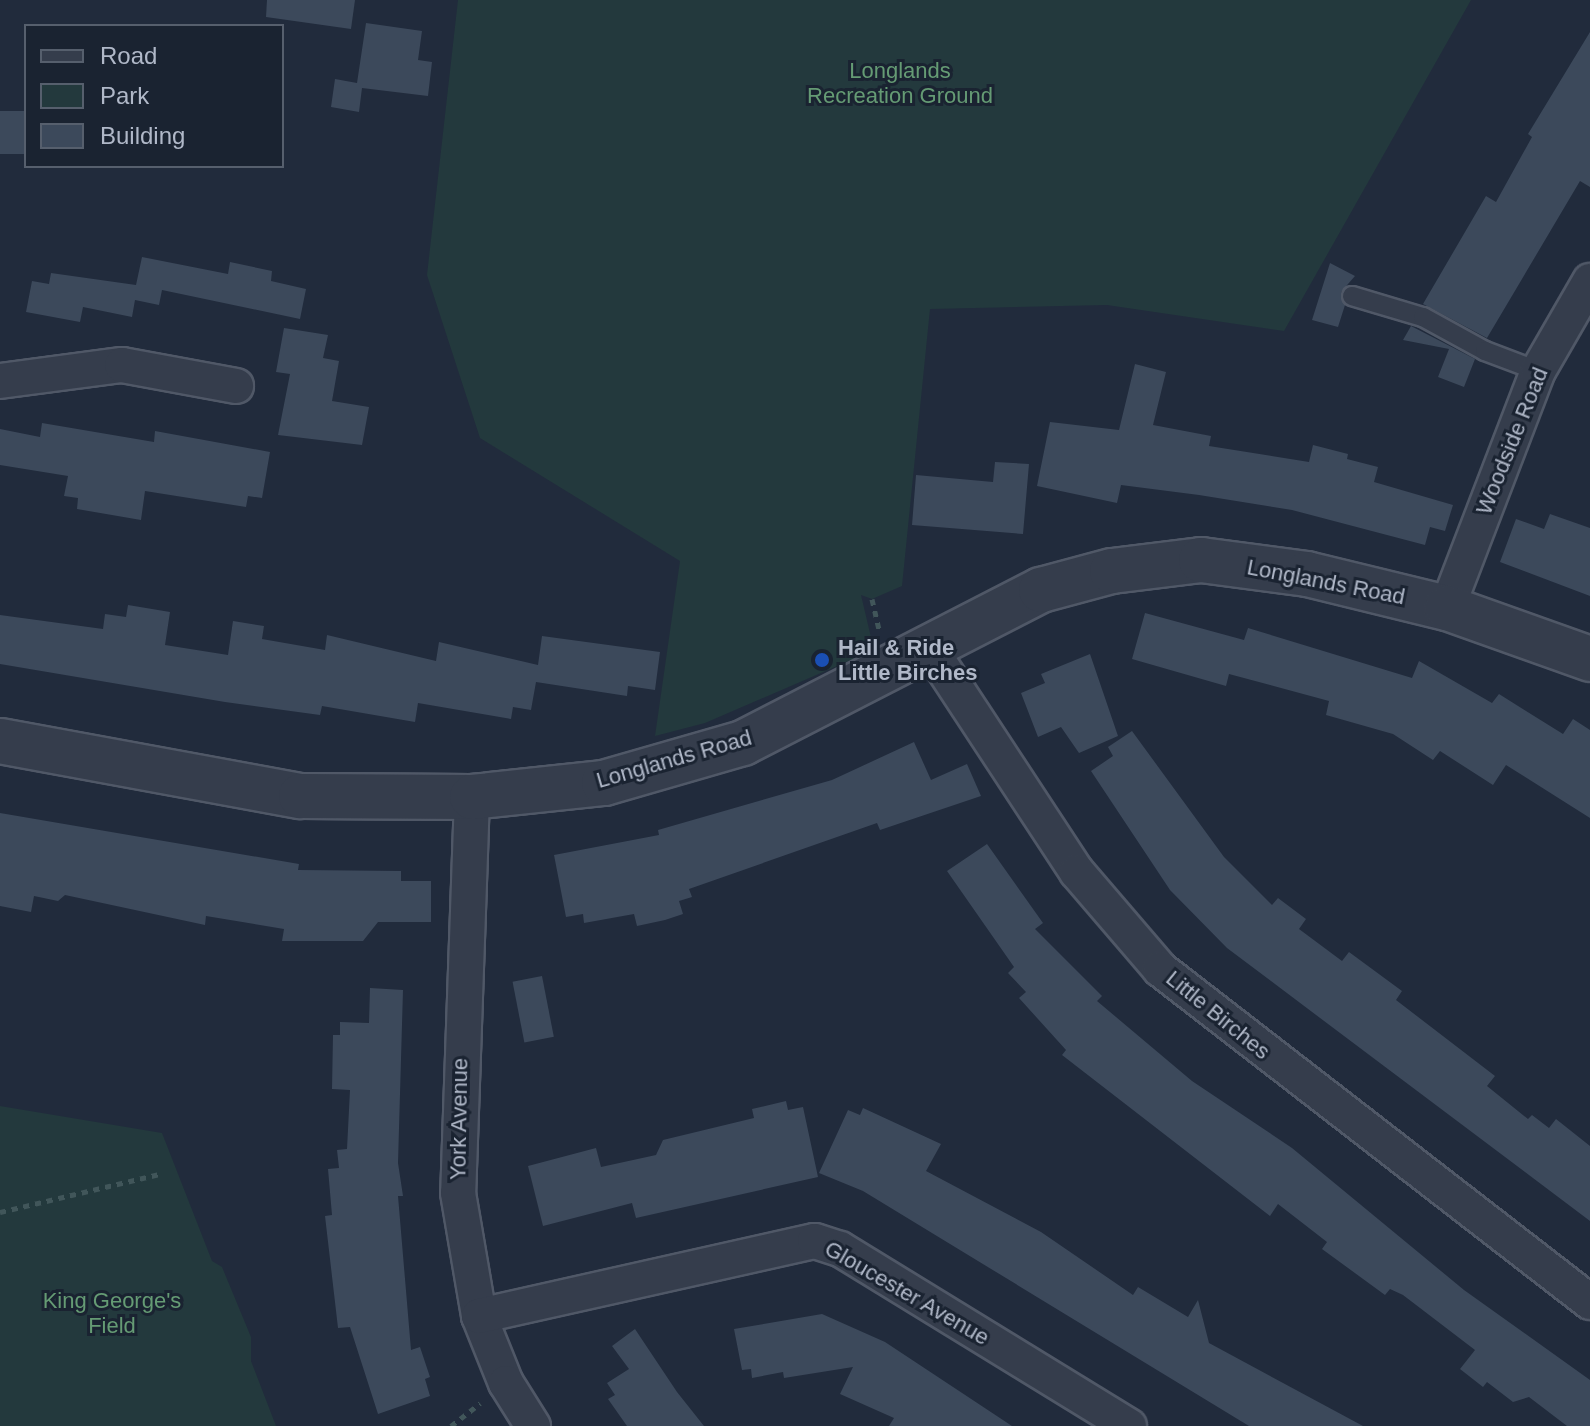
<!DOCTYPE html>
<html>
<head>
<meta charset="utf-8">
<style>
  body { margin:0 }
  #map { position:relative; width:1590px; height:1426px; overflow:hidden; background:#212b3c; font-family:Helvetica,sans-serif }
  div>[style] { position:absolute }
  .green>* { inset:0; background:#23393d }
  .building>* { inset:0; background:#3c495b; transform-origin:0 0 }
  .path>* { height:5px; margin-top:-2.5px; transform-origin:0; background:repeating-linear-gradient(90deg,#41565a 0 6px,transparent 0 12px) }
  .roads { filter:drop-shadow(2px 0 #505867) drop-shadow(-2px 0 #505867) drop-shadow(0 2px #505867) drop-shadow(0 -2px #505867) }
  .service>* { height:18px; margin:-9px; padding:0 9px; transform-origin:9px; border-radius:9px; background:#353d4c }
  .minor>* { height:34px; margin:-17px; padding:0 17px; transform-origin:17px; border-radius:17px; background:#353d4c }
  .tertiary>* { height:44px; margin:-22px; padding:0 22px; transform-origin:22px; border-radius:22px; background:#353d4c }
  .dots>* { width:22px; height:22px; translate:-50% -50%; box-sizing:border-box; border:4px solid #1a2331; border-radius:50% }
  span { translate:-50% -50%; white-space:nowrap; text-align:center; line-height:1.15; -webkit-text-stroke:6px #1a2331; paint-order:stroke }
  .park-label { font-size:22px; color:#659b74 }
  .street-label { font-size:22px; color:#b0b8c8 }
  .poi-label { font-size:22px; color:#b0b8c8; font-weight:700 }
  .left { translate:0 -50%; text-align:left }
  .legend { position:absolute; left:24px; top:24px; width:260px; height:144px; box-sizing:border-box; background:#1a2331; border:2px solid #565f6d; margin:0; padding:10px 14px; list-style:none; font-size:24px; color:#b0b8c8 }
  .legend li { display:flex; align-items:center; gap:16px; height:40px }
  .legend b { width:40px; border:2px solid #565f6d }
</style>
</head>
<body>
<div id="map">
  <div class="green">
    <i style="clip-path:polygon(458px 0,1471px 0,1284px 331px,1107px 305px,930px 309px,902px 586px,872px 599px,861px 595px,874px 650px,705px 723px,655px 736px,680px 561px,480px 438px,427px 275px)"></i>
    <i style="clip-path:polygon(0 1106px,162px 1133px,212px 1261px,222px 1267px,251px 1337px,251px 1361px,276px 1426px,0 1426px)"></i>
  </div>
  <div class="building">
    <i style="clip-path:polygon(267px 0,355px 0,351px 29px,266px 17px)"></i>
    <i style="clip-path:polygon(366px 23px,422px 31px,418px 60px,432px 62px,428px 96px,362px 88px,359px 112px,331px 107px,335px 79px,357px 83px)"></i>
    <i style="clip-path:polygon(1590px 32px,1590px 187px,1580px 181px,1487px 338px,1423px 304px,1486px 196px,1496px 202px,1532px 137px,1528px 134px)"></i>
    <i style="left:0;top:111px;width:26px;height:43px"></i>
    <i style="clip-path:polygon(142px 257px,228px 274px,230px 262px,272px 271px,271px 281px,306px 289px,300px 319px,162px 290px,159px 305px,135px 300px,132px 317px,83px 307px,80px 322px,26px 312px,32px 281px,49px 284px,51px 273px,136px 285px)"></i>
    <i style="clip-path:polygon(1330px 263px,1355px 276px,1341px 292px,1345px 305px,1338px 327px,1312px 320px)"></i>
    <i style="clip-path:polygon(1411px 326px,1475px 359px,1464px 387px,1438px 377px,1449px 349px,1403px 340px)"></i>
    <i style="clip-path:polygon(284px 328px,328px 335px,323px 358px,339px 361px,332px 401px,369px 407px,362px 445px,278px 435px,290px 374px,276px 372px)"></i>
    <i style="clip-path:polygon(1135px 364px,1166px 372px,1153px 425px,1211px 436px,1209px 446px,1309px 462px,1313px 445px,1348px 454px,1347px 459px,1378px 467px,1374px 482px,1453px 505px,1445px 531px,1430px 527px,1425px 545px,1292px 510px,1199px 495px,1121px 485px,1117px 503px,1037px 486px,1050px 422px,1119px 430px)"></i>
    <i style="clip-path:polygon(42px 423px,154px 442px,155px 431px,270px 452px,262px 498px,248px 496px,246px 507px,145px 491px,141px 520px,77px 509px,78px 498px,64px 496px,68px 476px,0 465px,0 429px,40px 437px)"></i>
    <i style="clip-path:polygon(995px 462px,1029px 464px,1023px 534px,912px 525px,916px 475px,993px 482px)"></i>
    <i style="clip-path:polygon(1550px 514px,1590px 528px,1590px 596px,1500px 562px,1516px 519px,1544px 529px)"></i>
    <i style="clip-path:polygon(128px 605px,170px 612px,165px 645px,228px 655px,233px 621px,264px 626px,262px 639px,325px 650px,327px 635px,436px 661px,439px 642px,538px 665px,542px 636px,660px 652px,655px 690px,628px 686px,627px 696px,536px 682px,531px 710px,513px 707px,511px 719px,418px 703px,415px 722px,322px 706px,320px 715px,225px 702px,0 664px,0 615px,103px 629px,105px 614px,126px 617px)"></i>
    <i style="clip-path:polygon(1145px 613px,1244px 640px,1248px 628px,1412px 678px,1419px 661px,1492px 703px,1499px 694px,1563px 734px,1573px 719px,1590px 730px,1590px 818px,1506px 765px,1493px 785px,1440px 751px,1433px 760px,1393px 734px,1326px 715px,1329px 701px,1229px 674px,1226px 686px,1132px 659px)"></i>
    <i style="clip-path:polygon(1090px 654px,1118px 736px,1079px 753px,1061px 727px,1038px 737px,1021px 693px,1045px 683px,1041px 674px)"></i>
    <i style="clip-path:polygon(1132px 731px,1224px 857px,1272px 905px,1278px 898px,1306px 919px,1299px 929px,1342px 961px,1349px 952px,1402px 991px,1396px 1000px,1495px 1076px,1487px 1086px,1528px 1119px,1532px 1115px,1549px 1128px,1556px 1119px,1590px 1146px,1590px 1221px,1227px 948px,1170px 890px,1091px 771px,1113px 756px,1108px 747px)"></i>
    <i style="clip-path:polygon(914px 742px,931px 780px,967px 764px,981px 796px,880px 830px,877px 823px,689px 889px,692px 897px,679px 901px,683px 914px,665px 920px,637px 926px,634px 914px,584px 923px,583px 914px,566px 917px,554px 855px,659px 835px,658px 830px,832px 780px)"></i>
    <i style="clip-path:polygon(0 813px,299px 864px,298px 870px,401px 871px,401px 881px,431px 881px,431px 922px,378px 922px,363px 941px,282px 941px,284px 929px,206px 916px,205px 925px,65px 895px,58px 901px,34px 896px,31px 912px,0 906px)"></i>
    <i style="clip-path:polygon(987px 844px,1043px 923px,1035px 929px,1102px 996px,1097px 1001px,1192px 1081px,1292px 1148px,1464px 1290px,1590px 1380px,1590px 1426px,1567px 1426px,1529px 1397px,1513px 1402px,1487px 1382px,1483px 1387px,1460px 1369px,1475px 1350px,1403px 1295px,1390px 1289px,1385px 1295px,1322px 1249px,1327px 1242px,1278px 1204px,1270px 1216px,1062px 1055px,1066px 1050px,1019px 998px,1026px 992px,1008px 973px,1014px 967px,947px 871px)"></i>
    <i style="left:542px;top:976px;width:62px;height:30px;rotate:79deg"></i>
    <i style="clip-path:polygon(370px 988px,403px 990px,398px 1163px,403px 1196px,398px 1196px,411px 1350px,420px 1347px,430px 1377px,425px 1379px,430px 1396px,378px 1414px,350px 1327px,338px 1328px,325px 1216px,332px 1215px,328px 1169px,339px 1168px,337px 1150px,347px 1149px,350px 1090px,332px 1089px,333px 1035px,340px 1035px,340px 1022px,369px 1023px)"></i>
    <i style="clip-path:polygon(786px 1101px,788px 1110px,803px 1107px,818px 1177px,636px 1218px,632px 1203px,543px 1226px,528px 1166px,596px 1148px,601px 1167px,656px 1155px,663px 1140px,754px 1118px,752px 1109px)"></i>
    <i style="clip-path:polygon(863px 1108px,941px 1144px,926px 1171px,1041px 1232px,1133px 1295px,1138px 1287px,1188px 1317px,1198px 1300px,1209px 1343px,1363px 1426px,1249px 1426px,863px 1191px,819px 1173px,848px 1110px,860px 1115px)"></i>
    <i style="clip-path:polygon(822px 1314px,885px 1342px,1012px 1426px,889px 1426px,894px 1418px,840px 1394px,853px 1367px,784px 1378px,783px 1372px,752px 1378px,751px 1369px,742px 1370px,734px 1329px)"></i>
    <i style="clip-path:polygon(635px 1329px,677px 1392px,704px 1426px,627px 1426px,608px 1399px,615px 1395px,607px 1383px,629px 1369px,612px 1346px)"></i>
  </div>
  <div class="path">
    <i style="left:872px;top:599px;width:32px;rotate:77deg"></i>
    <i style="left:0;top:1212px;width:164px;rotate:-13.4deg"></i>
    <i style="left:451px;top:1426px;width:37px;rotate:-38deg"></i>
  </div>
  <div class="roads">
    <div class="service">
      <i style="left:1352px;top:296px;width:74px;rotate:16.5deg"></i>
      <i style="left:1423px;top:317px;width:71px;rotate:28.7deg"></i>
      <i style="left:1485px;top:351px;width:57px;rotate:20.7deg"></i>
    </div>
    <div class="minor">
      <i style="left:0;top:381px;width:123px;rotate:-7.5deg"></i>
      <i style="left:122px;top:365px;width:116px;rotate:10.4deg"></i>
      <i style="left:1447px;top:608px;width:254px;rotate:-69deg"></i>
      <i style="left:1538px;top:371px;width:104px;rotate:-60deg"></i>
      <i style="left:929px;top:647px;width:269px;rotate:56.7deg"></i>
      <i style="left:1077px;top:872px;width:128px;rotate:49.4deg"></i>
      <i style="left:1160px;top:969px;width:544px;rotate:37.75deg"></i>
      <i style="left:472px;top:797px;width:396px;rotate:92deg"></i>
      <i style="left:458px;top:1193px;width:125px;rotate:80.3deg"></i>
      <i style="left:479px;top:1316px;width:72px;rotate:68.1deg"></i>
      <i style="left:506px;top:1383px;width:51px;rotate:57.9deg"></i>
      <i style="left:479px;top:1316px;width:344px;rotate:-12.6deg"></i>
      <i style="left:815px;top:1241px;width:26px;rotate:18deg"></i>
      <i style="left:840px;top:1249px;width:339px;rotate:31.5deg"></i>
    </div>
    <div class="tertiary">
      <i style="left:0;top:741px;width:306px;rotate:10.4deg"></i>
      <i style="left:301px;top:796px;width:171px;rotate:0.3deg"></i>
      <i style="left:472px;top:797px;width:133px;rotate:-6.1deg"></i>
      <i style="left:604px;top:783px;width:145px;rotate:-16.1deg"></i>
      <i style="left:743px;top:743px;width:335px;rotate:-27.2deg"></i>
      <i style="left:1041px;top:590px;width:73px;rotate:-15deg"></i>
      <i style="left:1112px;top:571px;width:90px;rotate:-7deg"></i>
      <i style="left:1201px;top:560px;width:107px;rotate:7.5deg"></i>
      <i style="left:1307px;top:574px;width:144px;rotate:13.7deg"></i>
      <i style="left:1447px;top:608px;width:152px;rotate:19.6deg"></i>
    </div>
  </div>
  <div class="dots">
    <i style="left:822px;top:660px;background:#1a4fb4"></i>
  </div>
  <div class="park-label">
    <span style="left:900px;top:83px">Longlands<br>Recreation Ground</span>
    <span style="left:112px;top:1313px">King George's<br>Field</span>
  </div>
  <div class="street-label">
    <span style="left:1512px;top:441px;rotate:-68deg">Woodside Road</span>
    <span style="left:1326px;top:582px;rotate:11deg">Longlands Road</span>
    <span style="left:674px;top:759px;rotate:-16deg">Longlands Road</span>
    <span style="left:1218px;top:1015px;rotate:39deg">Little Birches</span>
    <span style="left:459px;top:1119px;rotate:-89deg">York Avenue</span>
    <span style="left:907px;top:1293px;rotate:30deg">Gloucester Avenue</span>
  </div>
  <div class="poi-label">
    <span class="left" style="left:838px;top:660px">Hail &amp; Ride<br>Little Birches</span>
  </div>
  <ul class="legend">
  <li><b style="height:10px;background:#353d4c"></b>Road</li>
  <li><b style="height:22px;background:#23393d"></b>Park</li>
  <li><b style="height:22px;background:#3c495b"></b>Building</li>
  </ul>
</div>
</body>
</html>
